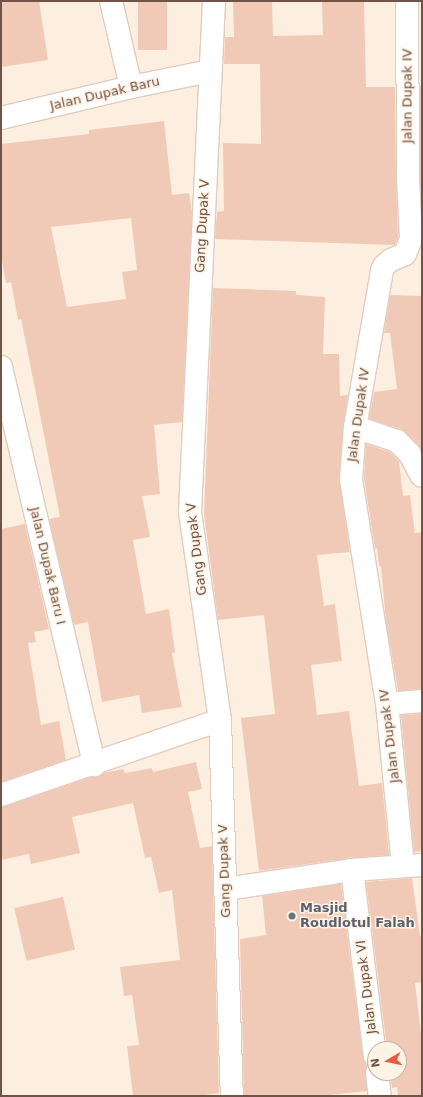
<!DOCTYPE html>
<html>
<head>
<meta charset="utf-8">
<style>
  body { margin:0 }
  #map { position:relative; width:423px; height:1097px; overflow:hidden; background:#fcefdf; font-family:"DejaVu Sans",sans-serif }
  div>[style] { position:absolute }
  .building>* { inset:0; background:#f1cab7; transform-origin:0 0 }
  .roads { filter:drop-shadow(1px 0 #e1ccbf) drop-shadow(-1px 0 #e1ccbf) drop-shadow(0 1px #e1ccbf) drop-shadow(0 -1px #e1ccbf) }
  .street>* { height:22px; margin:-11px; padding:0 11px; transform-origin:11px; border-radius:11px; background:#fff }
  .dots>* { width:11px; height:11px; translate:-50% -50%; box-sizing:border-box; border:2px solid #fff3e5; border-radius:50% }
  span { translate:-50% -50%; white-space:nowrap; text-align:center; line-height:1.15; -webkit-text-stroke:3px #fff3e5; paint-order:stroke }
  .street-label { font-size:13px; color:#715347 }
  .worship-label { font-size:13px; color:#5b616d; font-weight:700 }
  .left { translate:0 -50%; text-align:left }
  .frame { position:absolute; inset:0; border:2px solid #715347; pointer-events:none }
  .north { position:absolute; left:367px; top:1041px; width:40px; height:40px; box-sizing:border-box; background:#fff3e5; border:1px solid #c6b3a6; border-radius:50%; rotate:261deg; font-size:11px; font-weight:700; line-height:16px; text-align:center; color:#715347 }
  .north::after { content:''; display:block; margin:auto; width:14px; height:18px; background:#e65c44; clip-path:polygon(50% 0,100% 100%,50% 72%,0 100%) }
</style>
</head>
<body>
<div id="map">
  <div class="building">
    <i style="clip-path:polygon(1px 1px,39px 1px,48px 60px,1px 67px)"></i>
    <i style="left:138px;top:1px;width:29px;height:49px"></i>
    <i style="clip-path:polygon(233px 1px,272px 1px,273px 36px,323px 35px,322px 2px,364px 1px,366px 87px,395px 87px,396px 179px,398px 237px,395px 245px,215px 239px,217px 212px,224px 211px,223px 143px,261px 144px,260px 64px,224px 64px,225px 37px,234px 37px)"></i>
    <i style="clip-path:polygon(420px 86px,422px 86px,422px 208px,420px 178px)"></i>
    <i style="clip-path:polygon(evenodd,164px 121px,172px 195px,189px 193px,192px 212px,182px 422px,154px 425px,160px 494px,142px 496px,150px 537px,133px 540px,146px 614px,169px 609px,175px 652px,172px 653px,182px 707px,142px 713px,139px 695px,102px 702px,88px 622px,74px 625px,49px 519px,60px 517px,36px 394px,21px 319px,18px 320px,11px 282px,6px 283px,1px 256px,1px 144px,89px 134px,89px 130px,164px 121px,131px 218px,137px 270px,122px 272px,126px 299px,67px 307px,51px 227px,131px 218px)"></i>
    <i style="clip-path:polygon(213px 288px,296px 291px,296px 295px,325px 297px,323px 354px,339px 354px,340px 396px,348px 395px,343px 426px,339px 478px,350px 552px,317px 555px,324px 606px,335px 604px,342px 661px,311px 665px,317px 715px,349px 711px,359px 786px,382px 783px,389px 855px,350px 858px,259px 871px,241px 718px,275px 714px,264px 615px,218px 620px,204px 514px)"></i>
    <i style="clip-path:polygon(390px 295px,422px 296px,422px 451px,418px 444px,401px 429px,369px 419px,374px 392px,397px 389px,390px 333px,384px 333px)"></i>
    <i style="clip-path:polygon(366px 444px,390px 452px,399px 461px,403px 496px,410px 495px,415px 533px,422px 532px,422px 689px,398px 691px,386px 621px,381px 566px,379px 566px,377px 548px,375px 549px,364px 478px)"></i>
    <i style="clip-path:polygon(25px 524px,49px 629px,34px 632px,36px 642px,28px 643px,41px 725px,59px 721px,66px 760px,1px 782px,1px 529px)"></i>
    <i style="clip-path:polygon(422px 714px,422px 851px,414px 852px,401px 715px)"></i>
    <i style="clip-path:polygon(196px 762px,202px 789px,188px 792px,200px 848px,212px 846px,219px 1093px,198px 1096px,133px 1096px,127px 1046px,139px 1045px,132px 995px,124px 996px,120px 967px,180px 960px,172px 890px,159px 893px,151px 857px,145px 858px,133px 803px,72px 817px,80px 853px,31px 864px,29px 854px,1px 860px,1px 807px,92px 777px,97px 777px,103px 773px,123px 769px,125px 773px,152px 768px,153px 772px)"></i>
    <i style="clip-path:polygon(412px 878px,420px 936px,422px 936px,422px 982px,415px 983px,422px 1041px,422px 1096px,398px 1096px,397px 1087px,392px 1088px,390px 1073px,399px 1073px,399px 1049px,387px 1049px,366px 882px)"></i>
    <i style="clip-path:polygon(341px 884px,363px 1058px,367px 1066px,365px 1074px,367px 1091px,320px 1096px,244px 1096px,240px 939px,266px 935px,262px 896px)"></i>
    <i style="left:63px;top:897px;width:54px;height:50px;rotate:77deg"></i>
  </div>
  <div class="roads">
    <div class="street">
      <i style="left:111px;top:1px;width:88px;rotate:76.9deg"></i>
      <i style="left:214px;top:1px;width:512px;rotate:92.69deg"></i>
      <i style="left:190px;top:512px;width:210px;rotate:81.8deg"></i>
      <i style="left:220px;top:720px;width:376px;rotate:88.2deg"></i>
      <i style="left:1px;top:118px;width:134px;rotate:-13.4deg"></i>
      <i style="left:131px;top:87px;width:81px;rotate:-11.4deg"></i>
      <i style="left:1px;top:367px;width:409px;rotate:76.8deg"></i>
      <i style="left:355px;top:427px;width:44px;rotate:18.4deg"></i>
      <i style="left:397px;top:441px;width:17px;rotate:45deg"></i>
      <i style="left:409px;top:453px;width:26px;rotate:61deg"></i>
      <i style="left:387px;top:704px;width:35px;rotate:-5deg"></i>
      <i style="left:1px;top:795px;width:231px;rotate:-18.9deg"></i>
      <i style="left:403px;top:866px;width:163px;rotate:-95.6deg"></i>
      <i style="left:387px;top:704px;width:228px;rotate:-99.1deg"></i>
      <i style="left:351px;top:479px;width:52px;rotate:-85.6deg"></i>
      <i style="left:355px;top:427px;width:159px;rotate:-80.2deg"></i>
      <i style="left:382px;top:270px;width:4px;rotate:-63deg"></i>
      <i style="left:384px;top:266px;width:9px;rotate:-41deg"></i>
      <i style="left:391px;top:260px;width:15px;rotate:-23deg"></i>
      <i style="left:405px;top:254px;width:16px;rotate:-68deg"></i>
      <i style="left:411px;top:239px;width:61px;rotate:-92.8deg"></i>
      <i style="left:408px;top:178px;width:177px;rotate:-90.3deg"></i>
      <i style="left:352px;top:870px;width:187px;rotate:83deg"></i>
      <i style="left:226px;top:889px;width:127px;rotate:-8.6deg"></i>
      <i style="left:352px;top:870px;width:70px;rotate:-4.1deg"></i>
      <i style="left:377px;top:1073px;width:23px;rotate:83deg"></i>
    </div>
  </div>
  <div class="dots">
    <i style="left:292px;top:916px;background:#6b7280"></i>
  </div>
  <div class="street-label">
    <span style="left:105px;top:94px;rotate:-13deg">Jalan Dupak Baru</span>
    <span style="left:408px;top:96px;rotate:-90deg">Jalan Dupak IV</span>
    <span style="left:203px;top:226px;rotate:-87deg">Gang Dupak V</span>
    <span style="left:359px;top:415px;rotate:-82deg">Jalan Dupak IV</span>
    <span style="left:197px;top:549px;rotate:-97deg">Gang Dupak V</span>
    <span style="left:47px;top:566px;rotate:77deg">Jalan Dupak Baru I</span>
    <span style="left:390px;top:736px;rotate:-97deg">Jalan Dupak IV</span>
    <span style="left:225px;top:871px;rotate:-92deg">Gang Dupak V</span>
    <span style="left:367px;top:987px;rotate:-97deg">Jalan Dupak VI</span>
  </div>
  <div class="worship-label">
    <span class="left" style="left:300px;top:916px">Masjid<br>Roudlotul Falah</span>
  </div>
  <div class="frame"></div>
  <div class="north">N</div>
</div>
</body>
</html>
